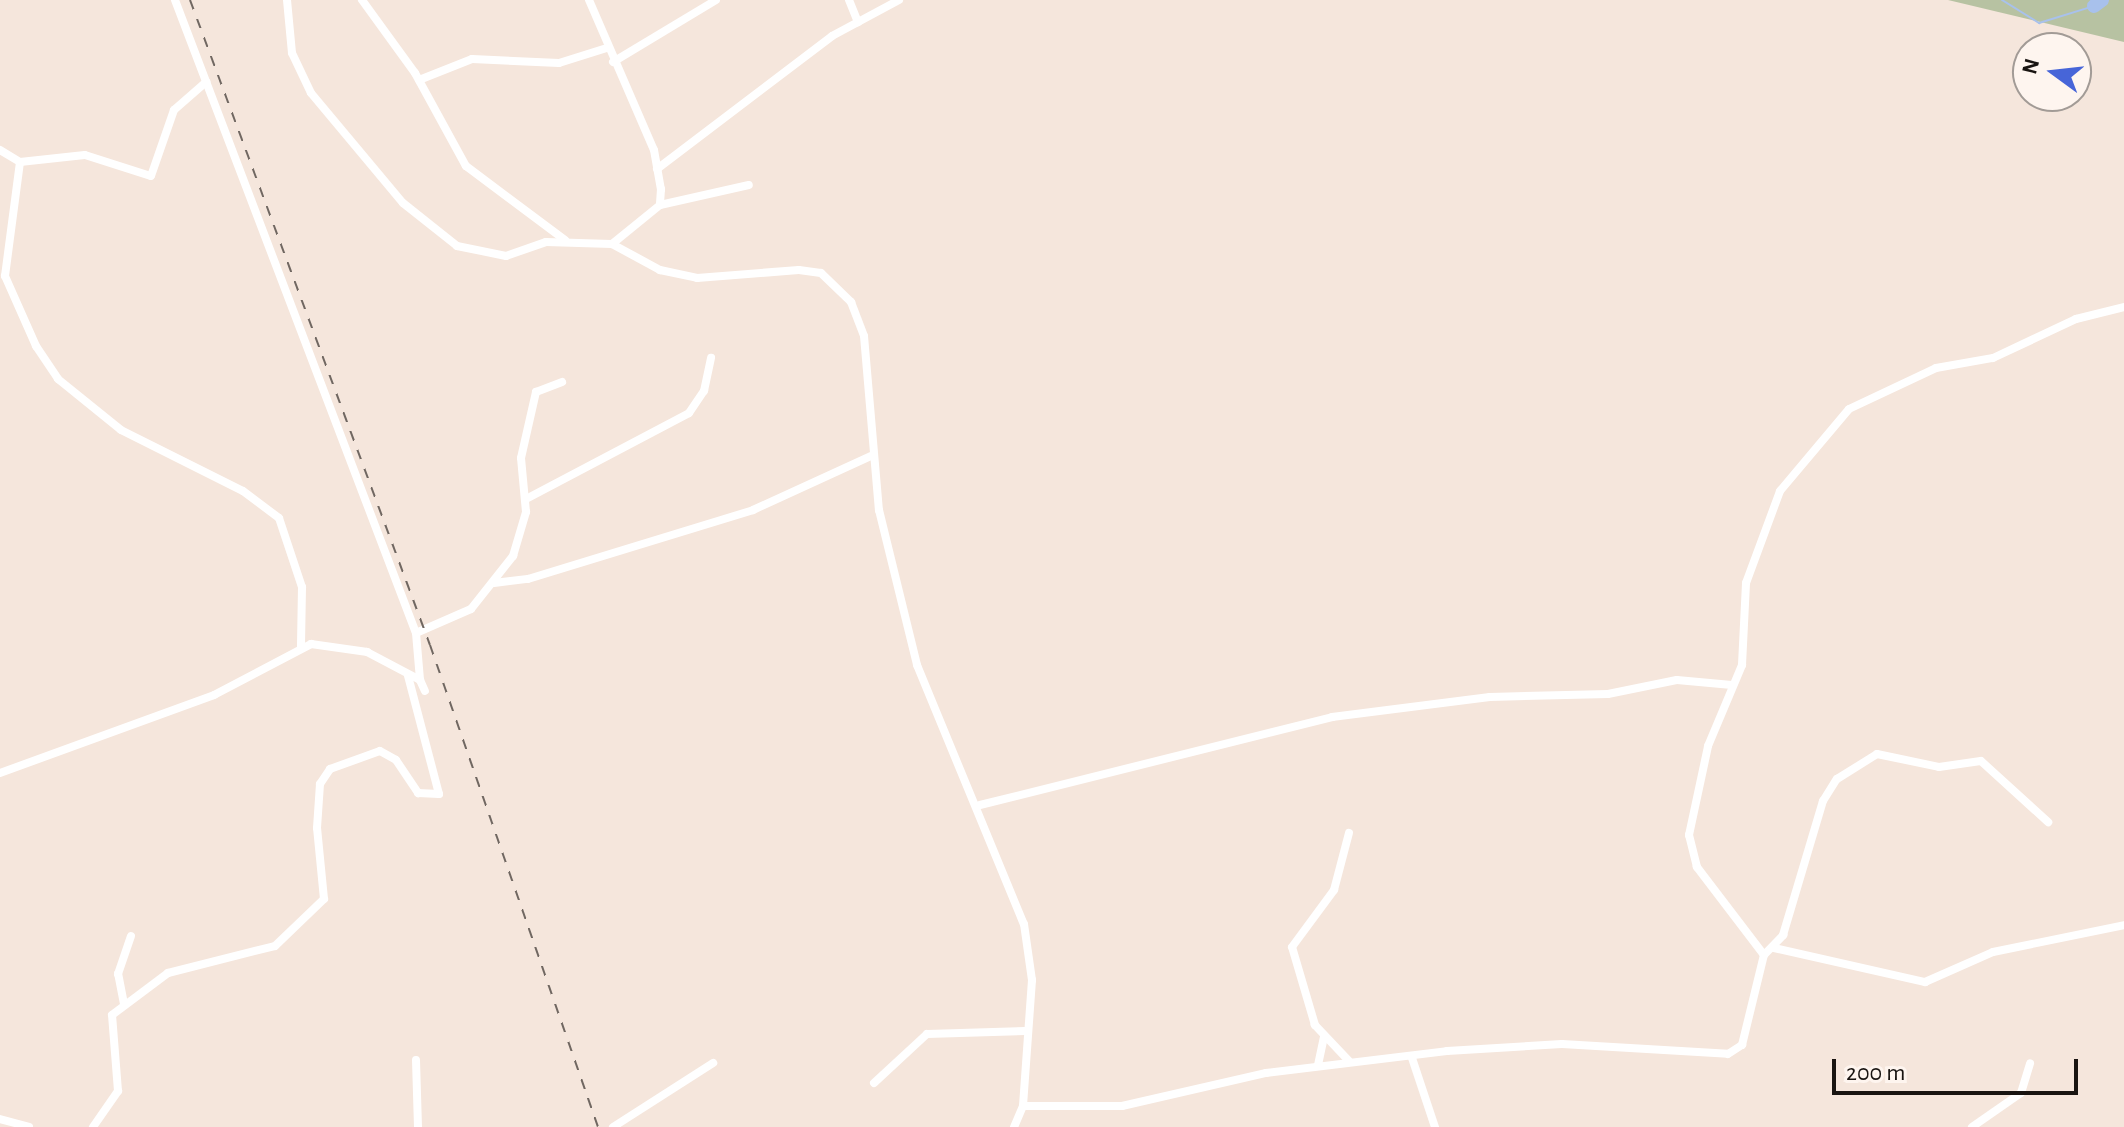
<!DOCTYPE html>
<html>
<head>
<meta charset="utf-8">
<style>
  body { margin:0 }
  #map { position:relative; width:2124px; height:1127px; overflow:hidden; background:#f5e6dc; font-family:"Alegreya Sans",sans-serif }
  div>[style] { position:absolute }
  .green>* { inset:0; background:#b7c2a2 }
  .stream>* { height:2px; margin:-1px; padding:0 1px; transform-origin:1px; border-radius:1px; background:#a8c1ec }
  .river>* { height:14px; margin:-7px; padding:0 7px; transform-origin:7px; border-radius:7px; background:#a8c1ec }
  .minor>* { height:8px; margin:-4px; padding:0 4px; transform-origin:4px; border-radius:4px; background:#fff }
  .rail>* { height:2px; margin-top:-1px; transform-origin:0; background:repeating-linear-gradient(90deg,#706761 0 10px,transparent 0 20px) }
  span { translate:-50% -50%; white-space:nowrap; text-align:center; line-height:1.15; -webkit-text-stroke:6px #fef5ef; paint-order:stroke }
  .north { position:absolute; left:2012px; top:32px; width:80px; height:80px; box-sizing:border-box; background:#fef5ef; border:2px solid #a29b96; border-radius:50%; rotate:285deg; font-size:22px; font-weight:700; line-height:32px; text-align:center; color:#191411 }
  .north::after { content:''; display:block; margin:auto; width:28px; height:36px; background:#4765d8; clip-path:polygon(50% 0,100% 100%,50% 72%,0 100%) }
  .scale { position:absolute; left:1832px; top:1059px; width:246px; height:36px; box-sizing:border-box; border:4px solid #191411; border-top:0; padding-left:10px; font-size:24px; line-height:28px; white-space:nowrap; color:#191411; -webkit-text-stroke:6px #fef5ef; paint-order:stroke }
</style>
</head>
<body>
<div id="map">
  <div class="green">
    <i style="clip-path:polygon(1948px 0,2124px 0,2124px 42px)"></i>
  </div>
  <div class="stream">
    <i style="left:2002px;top:0;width:44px;rotate:31.9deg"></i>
    <i style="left:2039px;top:23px;width:58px;rotate:-17.2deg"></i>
  </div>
  <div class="river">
    <i style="left:2094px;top:6px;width:10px;rotate:-37deg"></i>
  </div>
  <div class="minor">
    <i style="left:175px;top:0;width:677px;rotate:69.16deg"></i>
    <i style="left:416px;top:633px;width:47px;rotate:85.1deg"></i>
    <i style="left:287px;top:0;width:53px;rotate:84.6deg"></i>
    <i style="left:292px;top:53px;width:44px;rotate:64.6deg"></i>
    <i style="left:311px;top:93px;width:143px;rotate:50.1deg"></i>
    <i style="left:403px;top:203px;width:69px;rotate:38.5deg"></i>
    <i style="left:457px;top:246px;width:50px;rotate:11.5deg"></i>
    <i style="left:506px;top:256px;width:42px;rotate:-19.3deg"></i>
    <i style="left:546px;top:242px;width:66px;rotate:1.7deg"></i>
    <i style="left:612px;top:244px;width:55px;rotate:28.4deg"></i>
    <i style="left:660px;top:270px;width:38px;rotate:12deg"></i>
    <i style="left:697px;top:278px;width:102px;rotate:-4.5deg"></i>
    <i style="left:799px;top:270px;width:22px;rotate:8deg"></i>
    <i style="left:821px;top:273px;width:42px;rotate:44deg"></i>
    <i style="left:851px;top:302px;width:36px;rotate:69deg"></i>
    <i style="left:864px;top:336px;width:175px;rotate:85.1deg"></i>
    <i style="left:879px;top:510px;width:160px;rotate:76.2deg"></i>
    <i style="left:917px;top:665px;width:280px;rotate:67.6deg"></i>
    <i style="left:1024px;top:924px;width:57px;rotate:81.9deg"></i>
    <i style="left:1032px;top:980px;width:126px;rotate:94.1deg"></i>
    <i style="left:1023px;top:1106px;width:23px;rotate:113deg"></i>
    <i style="left:362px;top:0;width:90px;rotate:54deg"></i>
    <i style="left:415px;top:73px;width:106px;rotate:61.3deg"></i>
    <i style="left:466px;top:166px;width:124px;rotate:36.8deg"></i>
    <i style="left:589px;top:0;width:163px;rotate:66.6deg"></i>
    <i style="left:654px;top:150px;width:40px;rotate:80deg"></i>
    <i style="left:661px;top:189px;width:16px;rotate:94deg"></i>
    <i style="left:660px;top:205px;width:62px;rotate:140.9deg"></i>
    <i style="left:849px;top:0;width:24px;rotate:68deg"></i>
    <i style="left:613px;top:62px;width:120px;rotate:-31deg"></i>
    <i style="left:419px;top:80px;width:57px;rotate:-21.6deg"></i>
    <i style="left:472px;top:59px;width:87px;rotate:2.6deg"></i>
    <i style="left:559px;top:63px;width:50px;rotate:-17.4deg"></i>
    <i style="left:0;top:150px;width:23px;rotate:31deg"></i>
    <i style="left:20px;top:162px;width:115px;rotate:97.5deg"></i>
    <i style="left:5px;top:276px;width:77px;rotate:66.1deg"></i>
    <i style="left:36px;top:346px;width:40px;rotate:56deg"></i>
    <i style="left:58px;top:379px;width:81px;rotate:39deg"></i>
    <i style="left:121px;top:430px;width:136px;rotate:26.6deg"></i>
    <i style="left:243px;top:491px;width:45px;rotate:36.9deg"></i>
    <i style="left:279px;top:518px;width:73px;rotate:71.6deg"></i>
    <i style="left:302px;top:587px;width:60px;rotate:91deg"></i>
    <i style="left:20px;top:162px;width:65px;rotate:-6.1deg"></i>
    <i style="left:85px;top:155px;width:69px;rotate:17.7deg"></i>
    <i style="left:151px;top:176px;width:70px;rotate:-70.8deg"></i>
    <i style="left:174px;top:110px;width:43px;rotate:-41.2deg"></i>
    <i style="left:657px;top:169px;width:220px;rotate:-37.2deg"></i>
    <i style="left:832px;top:36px;width:76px;rotate:-28.2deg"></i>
    <i style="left:660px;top:205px;width:91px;rotate:-12.7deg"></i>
    <i style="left:526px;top:499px;width:184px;rotate:-27.8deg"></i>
    <i style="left:689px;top:413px;width:27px;rotate:-56deg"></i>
    <i style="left:704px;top:391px;width:34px;rotate:-78deg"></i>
    <i style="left:494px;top:583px;width:34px;rotate:-7deg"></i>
    <i style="left:528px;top:579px;width:235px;rotate:-17deg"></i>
    <i style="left:753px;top:510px;width:130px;rotate:-24.6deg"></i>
    <i style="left:416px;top:633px;width:60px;rotate:-23.6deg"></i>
    <i style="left:471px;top:609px;width:68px;rotate:-51.6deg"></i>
    <i style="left:513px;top:556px;width:46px;rotate:-73.5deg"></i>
    <i style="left:526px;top:512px;width:54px;rotate:-95.3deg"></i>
    <i style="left:521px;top:458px;width:68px;rotate:-77.2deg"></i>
    <i style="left:536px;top:392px;width:28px;rotate:-21deg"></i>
    <i style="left:0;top:773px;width:228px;rotate:-20deg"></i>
    <i style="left:214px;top:695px;width:110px;rotate:-27.7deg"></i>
    <i style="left:311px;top:644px;width:57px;rotate:8.1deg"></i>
    <i style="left:367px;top:652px;width:60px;rotate:27.8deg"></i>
    <i style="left:420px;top:680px;width:12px;rotate:66deg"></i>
    <i style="left:980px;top:805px;width:363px;rotate:-14deg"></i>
    <i style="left:1332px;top:717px;width:159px;rotate:-7.2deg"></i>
    <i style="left:1490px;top:697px;width:118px;rotate:-1.5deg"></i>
    <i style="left:1608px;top:694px;width:70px;rotate:-11.5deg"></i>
    <i style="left:1677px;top:680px;width:55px;rotate:5.2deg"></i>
    <i style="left:1774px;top:948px;width:155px;rotate:12.7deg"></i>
    <i style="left:1925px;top:982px;width:74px;rotate:-23.8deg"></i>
    <i style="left:1993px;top:952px;width:134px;rotate:-11.6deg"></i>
    <i style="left:1764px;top:955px;width:28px;rotate:-46deg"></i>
    <i style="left:1783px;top:935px;width:140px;rotate:-73.4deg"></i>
    <i style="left:1823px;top:801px;width:26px;rotate:-58deg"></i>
    <i style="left:1837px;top:779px;width:47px;rotate:-32deg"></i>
    <i style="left:1877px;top:754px;width:63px;rotate:11.8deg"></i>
    <i style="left:1939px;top:767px;width:42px;rotate:-8.1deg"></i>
    <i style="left:1981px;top:761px;width:91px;rotate:42.3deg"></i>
    <i style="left:124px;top:1004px;width:31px;rotate:-101deg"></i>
    <i style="left:118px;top:974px;width:40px;rotate:-71.1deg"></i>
    <i style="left:1412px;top:1058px;width:73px;rotate:71.6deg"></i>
    <i style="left:416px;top:1060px;width:67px;rotate:88.3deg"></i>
    <i style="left:1349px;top:1061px;width:50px;rotate:-133.4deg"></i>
    <i style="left:1315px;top:1025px;width:81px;rotate:-106.4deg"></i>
    <i style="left:1292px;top:947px;width:71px;rotate:-53.6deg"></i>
    <i style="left:1334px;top:890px;width:59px;rotate:-75.3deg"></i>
    <i style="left:1318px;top:1065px;width:29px;rotate:-78deg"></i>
    <i style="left:874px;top:1083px;width:72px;rotate:-42.8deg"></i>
    <i style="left:927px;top:1034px;width:98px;rotate:-1.8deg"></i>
    <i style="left:1023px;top:1106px;width:99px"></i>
    <i style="left:1122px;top:1106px;width:148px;rotate:-12.9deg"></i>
    <i style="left:1266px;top:1073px;width:182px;rotate:-6.9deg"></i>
    <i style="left:1447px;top:1051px;width:115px;rotate:-3.5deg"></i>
    <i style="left:1562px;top:1044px;width:166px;rotate:3.4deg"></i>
    <i style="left:1728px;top:1054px;width:17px;rotate:-33deg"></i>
    <i style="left:1742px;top:1045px;width:93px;rotate:-76.3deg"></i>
    <i style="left:1764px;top:955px;width:111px;rotate:-127.3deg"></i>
    <i style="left:1697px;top:867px;width:33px;rotate:-104deg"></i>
    <i style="left:1689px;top:835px;width:91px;rotate:-77.9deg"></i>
    <i style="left:1708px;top:746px;width:88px;rotate:-67.2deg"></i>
    <i style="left:1742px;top:665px;width:82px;rotate:-87.2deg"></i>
    <i style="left:1746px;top:583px;width:98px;rotate:-69.7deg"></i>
    <i style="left:1780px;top:491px;width:107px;rotate:-49.9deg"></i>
    <i style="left:1849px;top:409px;width:96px;rotate:-25.2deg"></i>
    <i style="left:1936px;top:368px;width:58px;rotate:-10deg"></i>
    <i style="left:1993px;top:358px;width:92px;rotate:-25.2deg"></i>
    <i style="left:2076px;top:319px;width:49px;rotate:-14deg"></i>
    <i style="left:0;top:1119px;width:30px;rotate:15deg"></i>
    <i style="left:93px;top:1127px;width:44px;rotate:-55.2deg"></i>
    <i style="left:118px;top:1091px;width:76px;rotate:-94.5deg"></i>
    <i style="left:112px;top:1015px;width:70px;rotate:-36.9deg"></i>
    <i style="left:168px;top:973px;width:110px;rotate:-14.2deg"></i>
    <i style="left:275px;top:946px;width:68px;rotate:-43.8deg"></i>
    <i style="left:324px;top:899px;width:71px;rotate:-95.6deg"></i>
    <i style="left:317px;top:828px;width:44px;rotate:-86.1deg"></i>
    <i style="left:320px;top:784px;width:18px;rotate:-56deg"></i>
    <i style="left:330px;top:769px;width:53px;rotate:-19.8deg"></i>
    <i style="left:380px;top:751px;width:18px;rotate:29deg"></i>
    <i style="left:396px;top:760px;width:40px;rotate:56deg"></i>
    <i style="left:418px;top:793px;width:21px;rotate:3deg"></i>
    <i style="left:439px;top:794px;width:122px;rotate:-104.7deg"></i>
    <i style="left:613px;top:1127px;width:119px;rotate:-32.6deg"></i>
    <i style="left:1972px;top:1127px;width:60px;rotate:-34.8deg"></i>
    <i style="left:2021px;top:1093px;width:31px;rotate:-73deg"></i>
  </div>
  <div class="rail">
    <i style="left:190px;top:0;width:688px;rotate:69.59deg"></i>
    <i style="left:430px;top:645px;width:510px;rotate:70.78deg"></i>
  </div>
  <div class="north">N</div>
  <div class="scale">200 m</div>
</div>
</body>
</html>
